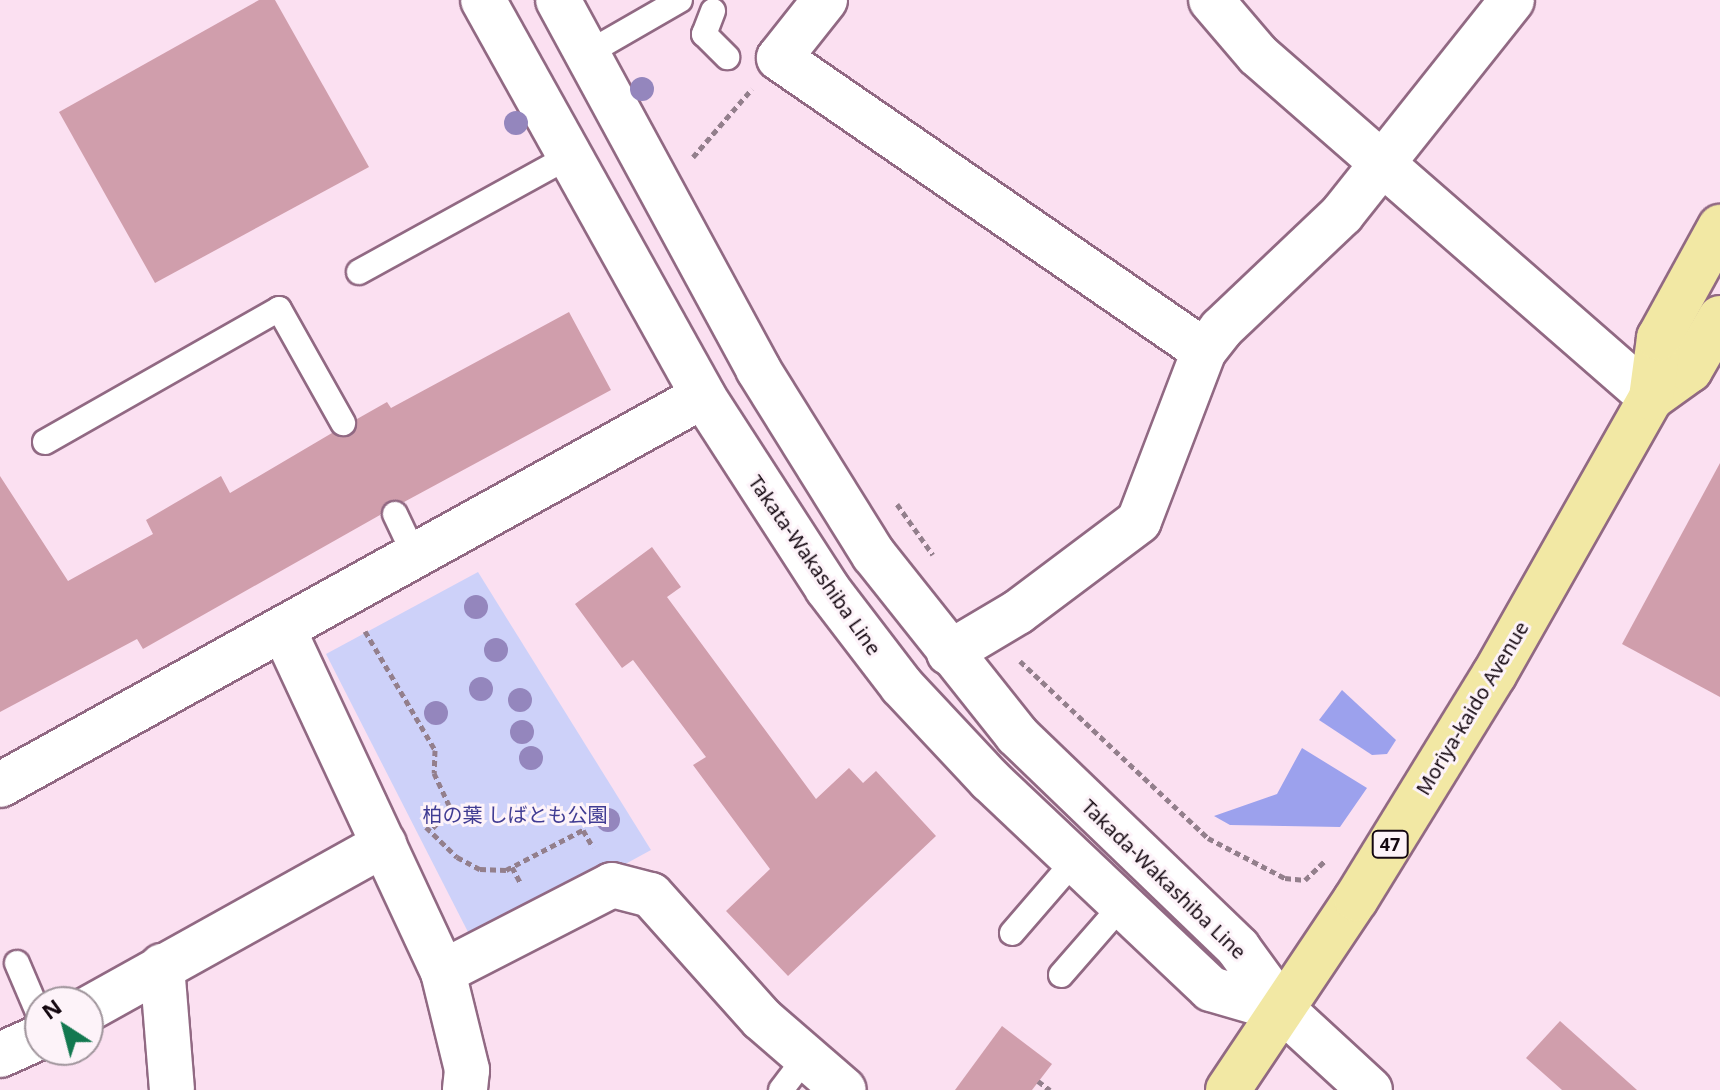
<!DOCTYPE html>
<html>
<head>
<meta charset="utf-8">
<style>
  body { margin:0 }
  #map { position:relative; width:1720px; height:1090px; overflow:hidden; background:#fbe0f1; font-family:"Noto Sans","Noto Sans JP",sans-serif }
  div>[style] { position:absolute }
  .green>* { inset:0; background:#cdd1f9 }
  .forest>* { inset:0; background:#9ca1ed }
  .building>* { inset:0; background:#d09eac }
  .path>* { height:5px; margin-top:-2.5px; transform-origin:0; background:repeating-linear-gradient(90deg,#937f8c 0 6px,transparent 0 10px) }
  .roads { filter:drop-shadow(2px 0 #916983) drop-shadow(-2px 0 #916983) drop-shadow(0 2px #916983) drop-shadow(0 -2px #916983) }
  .lane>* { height:24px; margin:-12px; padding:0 12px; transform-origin:12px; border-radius:12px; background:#fff }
  .street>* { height:44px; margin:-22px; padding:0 22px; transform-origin:22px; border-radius:22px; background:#fff }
  .secondary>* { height:44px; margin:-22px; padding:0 22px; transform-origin:22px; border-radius:22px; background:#fff }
  .primary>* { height:44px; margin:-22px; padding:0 22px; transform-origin:22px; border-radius:22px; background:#f2e8a4 }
  .trees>* { width:24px; height:24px; margin:-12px; border-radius:50%; background:#9486bd }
  span { translate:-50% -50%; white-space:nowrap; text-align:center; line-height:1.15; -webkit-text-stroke:6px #fdf3f9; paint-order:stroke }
  .shield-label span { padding:2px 6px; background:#fdf3f9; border:2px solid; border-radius:6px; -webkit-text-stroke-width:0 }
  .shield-label { font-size:18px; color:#140710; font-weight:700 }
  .street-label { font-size:20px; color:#140710 }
  .park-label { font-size:20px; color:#403c93 }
  .north { position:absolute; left:24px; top:986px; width:80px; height:80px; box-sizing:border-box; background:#fdf3f9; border:2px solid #a0959c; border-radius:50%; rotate:324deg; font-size:22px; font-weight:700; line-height:32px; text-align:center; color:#140710 }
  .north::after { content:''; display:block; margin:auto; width:28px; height:36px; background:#137850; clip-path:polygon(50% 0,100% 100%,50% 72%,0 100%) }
</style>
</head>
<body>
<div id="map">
  <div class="green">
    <i style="clip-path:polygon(478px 572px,651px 850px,488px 939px,468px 932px,326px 654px)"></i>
  </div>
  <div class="forest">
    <i style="clip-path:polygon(1342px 690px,1396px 740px,1387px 754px,1372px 755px,1319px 720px)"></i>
    <i style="clip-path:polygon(1302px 748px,1367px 788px,1340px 827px,1230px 825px,1214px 816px,1277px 794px)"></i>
  </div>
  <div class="building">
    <i style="clip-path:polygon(259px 0,275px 0,369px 167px,155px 283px,59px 112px)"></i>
    <i style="clip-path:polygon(569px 312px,611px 390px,404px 502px,388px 501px,380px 515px,143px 649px,137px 639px,0 712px,0 476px,68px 581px,153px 534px,146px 520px,221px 476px,230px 493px,332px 433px,351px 436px,357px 419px,387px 402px,391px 408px)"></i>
    <i style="clip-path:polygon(1720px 463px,1720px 697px,1622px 644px)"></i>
    <i style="clip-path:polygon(652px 547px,681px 587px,667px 597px,816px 799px,849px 768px,863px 783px,876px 771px,936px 836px,788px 976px,726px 911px,770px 869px,693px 765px,706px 757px,633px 660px,622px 668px,575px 604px)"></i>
    <i style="clip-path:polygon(1560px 1021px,1637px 1090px,1562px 1090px,1526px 1058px)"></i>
    <i style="clip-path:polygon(1002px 1026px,1052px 1064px,1032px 1090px,955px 1090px)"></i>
  </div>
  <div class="path">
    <i style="left:693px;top:157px;width:90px;rotate:-49.1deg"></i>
    <i style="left:897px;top:504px;width:62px;rotate:54.8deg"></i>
    <i style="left:365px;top:631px;width:138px;rotate:59.5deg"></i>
    <i style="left:435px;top:750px;width:23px;rotate:92deg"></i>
    <i style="left:434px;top:773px;width:40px;rotate:65deg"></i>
    <i style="left:451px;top:809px;width:30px;rotate:134deg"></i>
    <i style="left:1020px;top:661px;width:258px;rotate:43.3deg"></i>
    <i style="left:1208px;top:838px;width:87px;rotate:27.5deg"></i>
    <i style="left:1285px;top:878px;width:20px;rotate:6deg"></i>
    <i style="left:1305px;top:880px;width:29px;rotate:-44deg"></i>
    <i style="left:426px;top:827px;width:43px;rotate:44.1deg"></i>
    <i style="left:457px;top:857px;width:26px;rotate:28deg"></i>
    <i style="left:480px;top:869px;width:26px;rotate:2deg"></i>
    <i style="left:506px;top:870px;width:87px;rotate:-27.5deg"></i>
    <i style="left:583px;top:830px;width:20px;rotate:60deg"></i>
    <i style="left:512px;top:867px;width:19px;rotate:62deg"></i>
    <i style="left:1038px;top:1081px;width:15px;rotate:37deg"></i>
  </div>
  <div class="roads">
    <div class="lane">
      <i style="left:713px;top:11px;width:25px;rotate:111deg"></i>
      <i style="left:704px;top:34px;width:33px;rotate:45deg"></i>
      <i style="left:588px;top:53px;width:106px;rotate:-29.9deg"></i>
      <i style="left:359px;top:272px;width:239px;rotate:-28.8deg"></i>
      <i style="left:45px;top:442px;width:269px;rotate:-29.6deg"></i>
      <i style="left:279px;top:309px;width:131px;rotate:60.7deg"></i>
      <i style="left:395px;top:514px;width:44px;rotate:64.6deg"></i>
      <i style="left:1012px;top:933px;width:96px;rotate:-49.2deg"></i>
      <i style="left:17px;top:963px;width:59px;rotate:66.9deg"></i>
      <i style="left:1061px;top:975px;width:93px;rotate:-48.9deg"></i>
      <i style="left:781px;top:1090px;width:41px;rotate:-52.9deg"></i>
    </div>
    <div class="street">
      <i style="left:825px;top:0;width:74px;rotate:128.4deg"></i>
      <i style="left:779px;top:58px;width:504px;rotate:34.57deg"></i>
      <i style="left:1211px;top:0;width:72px;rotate:49.5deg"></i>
      <i style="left:1258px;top:55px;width:522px;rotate:41.11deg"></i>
      <i style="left:284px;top:631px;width:376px;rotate:65deg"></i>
      <i style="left:443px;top:972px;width:190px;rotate:-27.2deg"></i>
      <i style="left:612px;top:885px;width:40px;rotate:14.4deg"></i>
      <i style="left:651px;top:895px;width:166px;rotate:48.2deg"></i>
      <i style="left:762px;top:1019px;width:108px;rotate:40.9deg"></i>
      <i style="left:949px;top:653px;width:80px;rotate:-30.7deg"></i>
      <i style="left:1018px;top:612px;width:151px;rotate:-36.9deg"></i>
      <i style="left:1139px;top:521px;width:182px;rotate:-69.1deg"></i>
      <i style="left:1204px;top:351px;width:28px;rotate:-52deg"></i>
      <i style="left:1221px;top:329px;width:167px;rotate:-43.5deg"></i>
      <i style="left:1342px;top:214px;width:273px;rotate:-51.5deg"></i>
      <i style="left:162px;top:966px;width:124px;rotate:85.4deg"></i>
      <i style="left:443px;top:972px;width:101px;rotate:76.2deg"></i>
      <i style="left:467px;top:1070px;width:20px;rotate:96deg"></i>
      <i style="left:88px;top:1009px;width:339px;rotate:-29.1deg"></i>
      <i style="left:0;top:1055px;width:44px;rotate:-24.2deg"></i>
    </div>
    <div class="secondary">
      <i style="left:483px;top:0;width:453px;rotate:60.9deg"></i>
      <i style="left:703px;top:396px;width:229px;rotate:57.1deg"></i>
      <i style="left:827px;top:588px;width:123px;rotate:52.6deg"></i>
      <i style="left:902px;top:686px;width:129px;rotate:46.9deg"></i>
      <i style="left:990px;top:780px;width:304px;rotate:43.4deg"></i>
      <i style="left:1211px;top:989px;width:75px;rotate:16.3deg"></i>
      <i style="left:558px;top:0;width:420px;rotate:61.5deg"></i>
      <i style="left:758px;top:369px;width:219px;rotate:58.1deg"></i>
      <i style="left:874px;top:555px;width:230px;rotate:51.5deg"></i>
      <i style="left:1017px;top:735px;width:307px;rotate:43.9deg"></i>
      <i style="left:1238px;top:948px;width:77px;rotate:54deg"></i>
      <i style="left:1283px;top:1010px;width:118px;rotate:42.6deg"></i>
      <i style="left:0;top:785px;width:803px;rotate:-28.96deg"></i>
    </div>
    <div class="primary">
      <i style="left:1651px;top:398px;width:48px;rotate:-35.7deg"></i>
      <i style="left:1690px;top:370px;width:60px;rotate:-60deg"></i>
      <i style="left:1228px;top:1090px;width:230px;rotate:-56.2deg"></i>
      <i style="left:1356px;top:899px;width:263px;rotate:-58.4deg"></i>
      <i style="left:1494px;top:675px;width:318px;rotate:-60.5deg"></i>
      <i style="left:1651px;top:398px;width:61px;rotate:-82.4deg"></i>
      <i style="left:1659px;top:338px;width:127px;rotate:-61.2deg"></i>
    </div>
  </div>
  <div class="trees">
    <i style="left:642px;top:89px"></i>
    <i style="left:516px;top:123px"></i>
    <i style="left:476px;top:607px"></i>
    <i style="left:496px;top:650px"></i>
    <i style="left:481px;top:689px"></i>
    <i style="left:520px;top:700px"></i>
    <i style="left:436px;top:713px"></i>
    <i style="left:522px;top:732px"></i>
    <i style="left:531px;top:758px"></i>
    <i style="left:608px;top:820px"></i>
  </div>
  <div class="shield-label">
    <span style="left:1390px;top:844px">47</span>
  </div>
  <div class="street-label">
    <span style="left:815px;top:565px;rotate:55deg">Takata-Wakashiba Line</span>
    <span style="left:1472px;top:708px;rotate:-59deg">Moriya-kaido Avenue</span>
    <span style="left:1164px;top:879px;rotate:44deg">Takada-Wakashiba Line</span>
  </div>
  <div class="park-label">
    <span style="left:515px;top:814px">柏の葉 しばとも公園</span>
  </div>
  <div class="north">N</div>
</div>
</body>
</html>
